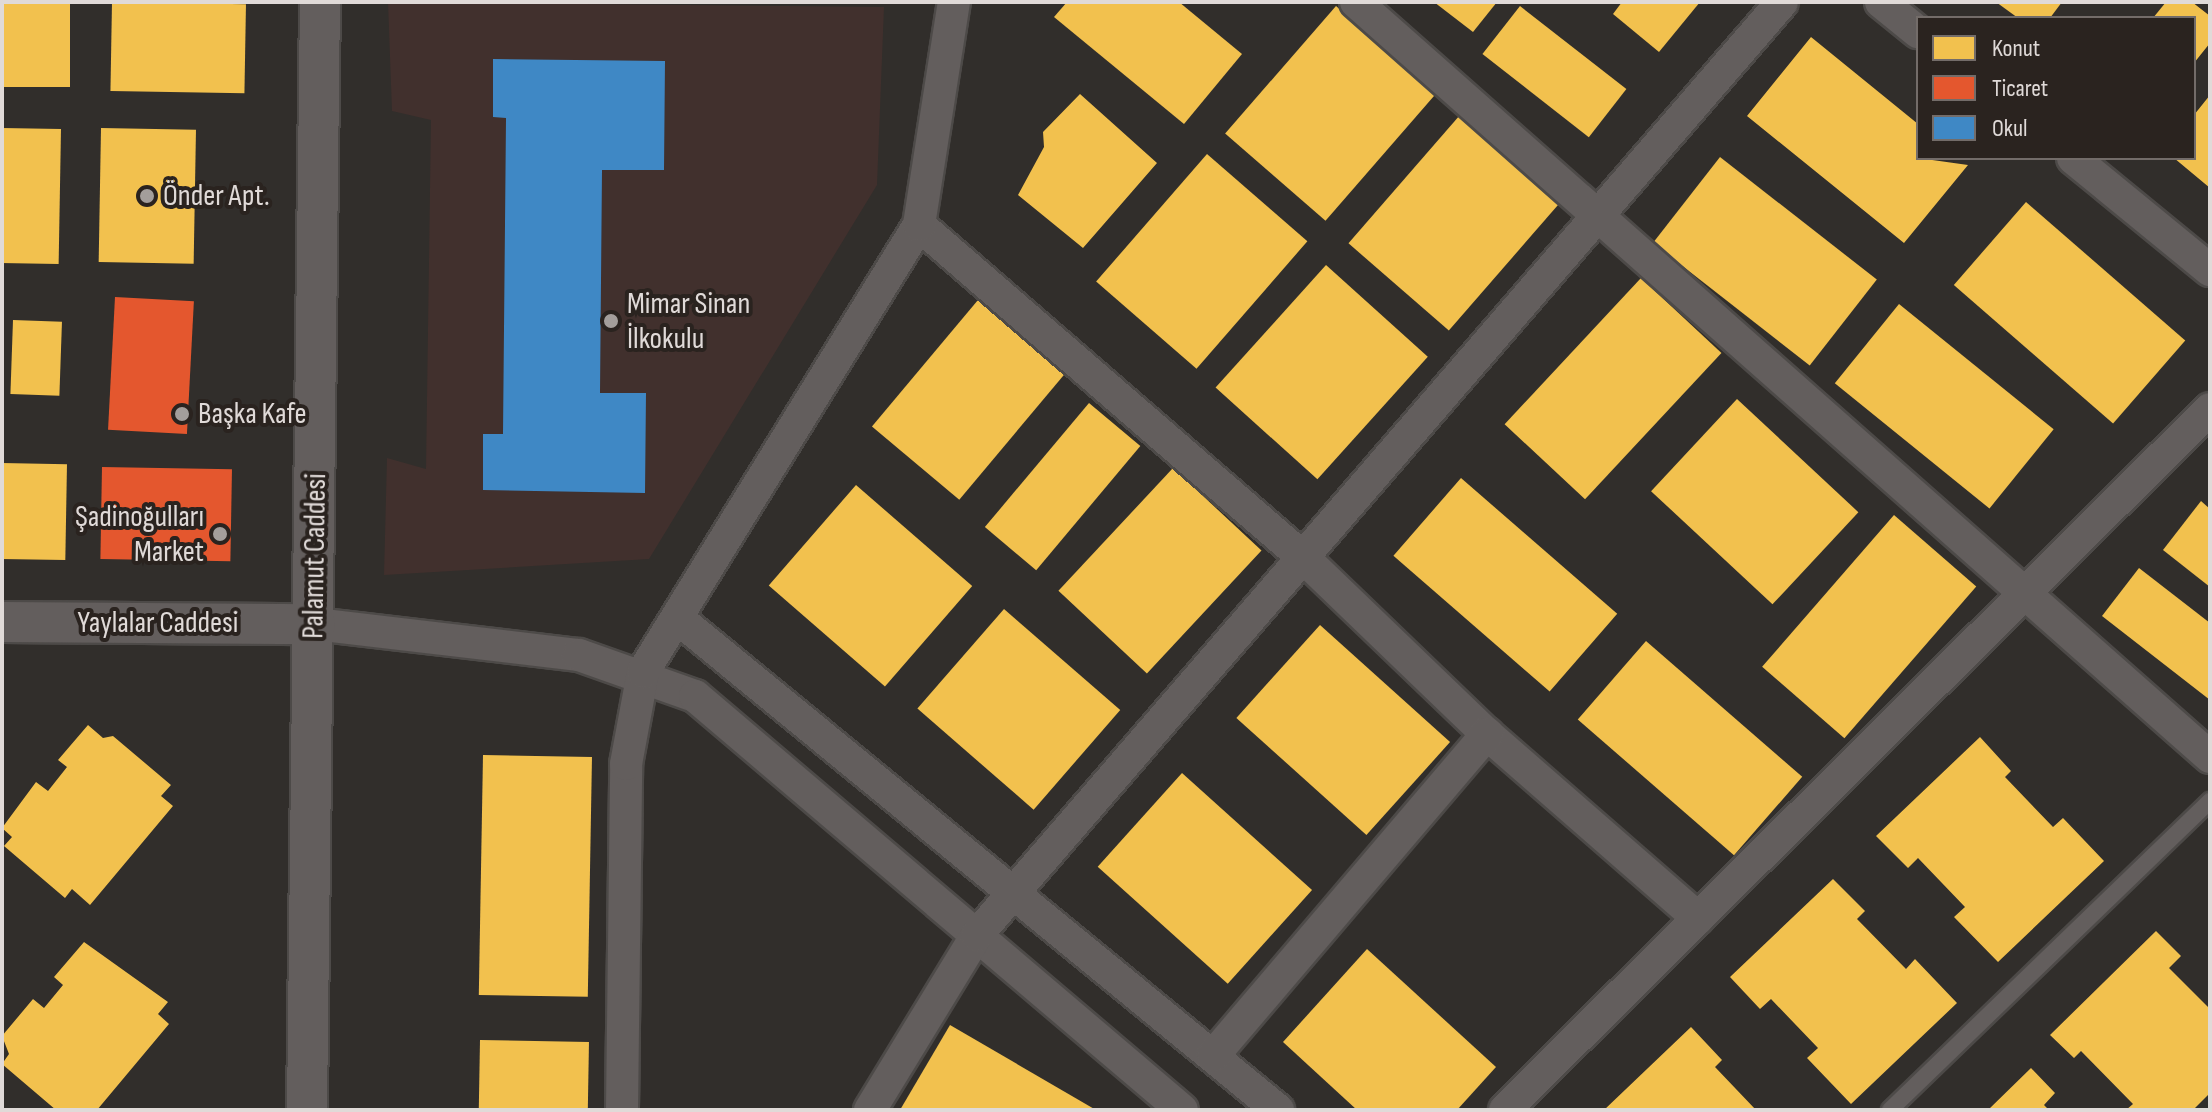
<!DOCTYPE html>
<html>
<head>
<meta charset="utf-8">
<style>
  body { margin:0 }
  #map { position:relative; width:2212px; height:1112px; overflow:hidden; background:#312e2b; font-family:"Sofia Sans Condensed",sans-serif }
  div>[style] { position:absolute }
  .education>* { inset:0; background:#41302d }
  .homes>* { inset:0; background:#f2c14e; transform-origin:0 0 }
  .shops>* { inset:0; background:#e4572e; transform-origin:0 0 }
  .schools>* { inset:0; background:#3f88c5 }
  .roads { filter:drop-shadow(2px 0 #4d4a48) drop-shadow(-2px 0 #4d4a48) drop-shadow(0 2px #4d4a48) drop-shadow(0 -2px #4d4a48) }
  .service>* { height:16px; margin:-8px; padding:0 8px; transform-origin:8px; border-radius:8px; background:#635e5d }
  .minor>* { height:32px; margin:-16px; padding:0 16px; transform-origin:16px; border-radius:16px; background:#635e5d }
  .tertiary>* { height:40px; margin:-20px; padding:0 20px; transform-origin:20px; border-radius:20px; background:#635e5d }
  .dots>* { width:22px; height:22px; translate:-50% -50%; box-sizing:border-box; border:4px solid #2a231f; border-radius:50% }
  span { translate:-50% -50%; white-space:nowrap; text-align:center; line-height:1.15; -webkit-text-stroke:8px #2a231f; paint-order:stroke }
  .poi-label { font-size:30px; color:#e0dad8 }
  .left { translate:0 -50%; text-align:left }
  .right { translate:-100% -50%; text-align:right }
  .street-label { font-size:30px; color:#e0dad8 }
  .frame { position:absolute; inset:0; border:4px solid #e0dad8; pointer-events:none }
  .legend { position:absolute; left:1916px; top:16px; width:280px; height:144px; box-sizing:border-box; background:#2a231f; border:2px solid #736c69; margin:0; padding:10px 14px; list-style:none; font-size:24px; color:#e0dad8 }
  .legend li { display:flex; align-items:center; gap:16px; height:40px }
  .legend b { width:40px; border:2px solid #736c69 }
</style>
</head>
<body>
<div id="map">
  <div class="education">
    <i style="clip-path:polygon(388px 2px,884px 7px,877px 185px,649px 559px,384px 575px,387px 458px,426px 469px,431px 120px,392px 111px)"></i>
  </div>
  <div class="homes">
    <i style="left:2px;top:2px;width:68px;height:85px"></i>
    <i style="left:112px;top:2px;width:134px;height:89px;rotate:1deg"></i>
    <i style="clip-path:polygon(1067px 2px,1179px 2px,1242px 54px,1184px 124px,1054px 17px)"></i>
    <i style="clip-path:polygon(1434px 2px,1497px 2px,1473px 32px)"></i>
    <i style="clip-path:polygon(1622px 2px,1700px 2px,1659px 52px,1613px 14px)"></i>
    <i style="clip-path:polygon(1996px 2px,2062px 2px,2050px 18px,2018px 18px)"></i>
    <i style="clip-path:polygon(2166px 2px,2192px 2px,2210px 16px,2210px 43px,2194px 63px,2194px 18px,2153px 18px)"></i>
    <i style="left:1336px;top:6px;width:133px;height:169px;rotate:41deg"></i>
    <i style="left:1520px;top:6px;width:135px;height:61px;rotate:38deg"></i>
    <i style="clip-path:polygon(1811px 37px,1918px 124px,1918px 158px,1968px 165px,1904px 243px,1747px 116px)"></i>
    <i style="clip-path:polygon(1080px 94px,1157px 163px,1083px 248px,1018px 195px,1044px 147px,1043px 132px)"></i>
    <i style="clip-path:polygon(2210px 95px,2210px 188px,2174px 158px,2194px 158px,2194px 115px)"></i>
    <i style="left:1460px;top:115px;width:133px;height:170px;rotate:41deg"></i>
    <i style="left:2px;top:128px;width:59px;height:135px;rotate:1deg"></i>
    <i style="left:101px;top:128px;width:95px;height:134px;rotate:1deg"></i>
    <i style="left:1207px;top:154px;width:133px;height:169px;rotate:41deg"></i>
    <i style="left:1720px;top:157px;width:199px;height:109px;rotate:38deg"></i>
    <i style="left:2026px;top:202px;width:211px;height:110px;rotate:41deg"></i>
    <i style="left:1326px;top:265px;width:137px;height:165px;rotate:42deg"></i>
    <i style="left:1641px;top:278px;width:110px;height:200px;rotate:43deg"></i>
    <i style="left:978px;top:300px;width:114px;height:165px;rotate:40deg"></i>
    <i style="left:1899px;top:304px;width:199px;height:102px;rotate:39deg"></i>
    <i style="left:13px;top:320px;width:49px;height:74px;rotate:2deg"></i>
    <i style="left:1737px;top:399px;width:166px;height:126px;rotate:43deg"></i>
    <i style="left:1089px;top:403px;width:67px;height:162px;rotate:40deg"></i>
    <i style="left:2px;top:463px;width:65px;height:96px;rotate:1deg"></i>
    <i style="left:1173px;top:468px;width:121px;height:168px;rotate:43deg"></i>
    <i style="left:1461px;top:478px;width:207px;height:103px;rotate:41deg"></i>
    <i style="left:856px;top:485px;width:154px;height:133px;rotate:41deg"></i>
    <i style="clip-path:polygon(2201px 501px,2210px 509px,2210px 587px,2163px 550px)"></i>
    <i style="left:1894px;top:515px;width:109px;height:201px;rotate:41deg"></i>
    <i style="clip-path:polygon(2139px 568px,2210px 623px,2210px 700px,2102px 616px)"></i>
    <i style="left:1004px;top:609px;width:154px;height:132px;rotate:41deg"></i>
    <i style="left:1320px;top:625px;width:175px;height:125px;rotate:42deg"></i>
    <i style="left:1646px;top:641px;width:207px;height:104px;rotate:41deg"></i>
    <i style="clip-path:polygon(88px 725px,103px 738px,113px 736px,171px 785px,161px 796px,173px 806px,90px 905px,72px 889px,65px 898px,4px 846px,12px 837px,2px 828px,36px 782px,48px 791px,67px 767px,58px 760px)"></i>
    <i style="clip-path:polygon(1980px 737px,2011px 771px,2005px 777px,2053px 827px,2063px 818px,2104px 861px,1998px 962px,1954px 917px,1965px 907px,1918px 858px,1908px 868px,1876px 836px)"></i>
    <i style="left:483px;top:755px;width:109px;height:240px;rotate:1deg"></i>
    <i style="left:1182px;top:773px;width:175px;height:126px;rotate:42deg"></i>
    <i style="clip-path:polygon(1833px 879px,1865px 911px,1857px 919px,1906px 969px,1915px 959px,1957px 1003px,1851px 1104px,1807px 1058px,1818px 1048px,1771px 999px,1760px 1009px,1730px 977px)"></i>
    <i style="clip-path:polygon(2156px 931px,2181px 956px,2169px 968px,2210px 1009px,2210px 1093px,2193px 1110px,2126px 1110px,2133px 1104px,2081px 1051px,2074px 1058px,2050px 1035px)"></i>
    <i style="clip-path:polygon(84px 942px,168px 1002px,158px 1014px,169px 1024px,97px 1110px,56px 1110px,2px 1064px,9px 1054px,2px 1036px,33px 999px,44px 1008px,63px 985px,54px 977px)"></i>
    <i style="clip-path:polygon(1367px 949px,1496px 1067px,1457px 1110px,1357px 1110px,1283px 1042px)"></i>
    <i style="clip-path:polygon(950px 1025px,1096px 1110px,900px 1110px)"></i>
    <i style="clip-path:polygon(1691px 1027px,1722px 1060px,1715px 1067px,1756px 1110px,1604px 1110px)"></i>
    <i style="left:480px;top:1040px;width:109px;height:70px;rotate:1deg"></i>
    <i style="clip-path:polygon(2031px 1068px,2055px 1093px,2044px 1105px,2049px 1110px,1988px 1110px)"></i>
  </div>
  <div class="shops">
    <i style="left:115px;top:297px;width:79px;height:133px;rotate:3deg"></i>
    <i style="left:102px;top:467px;width:130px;height:92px;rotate:1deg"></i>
  </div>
  <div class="schools">
    <i style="clip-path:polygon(493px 59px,665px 61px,664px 170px,602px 170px,600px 393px,646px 393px,645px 493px,483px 490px,483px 434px,503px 434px,506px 118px,493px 117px)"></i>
  </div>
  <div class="roads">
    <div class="service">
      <i style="left:1890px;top:1110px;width:445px;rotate:-44deg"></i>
    </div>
    <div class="minor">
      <i style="left:1356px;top:2px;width:1140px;rotate:41.48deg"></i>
      <i style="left:1881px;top:2px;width:48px;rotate:39deg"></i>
      <i style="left:2073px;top:158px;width:177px;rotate:39.3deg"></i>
      <i style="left:919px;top:225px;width:513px;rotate:40.89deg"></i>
      <i style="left:1307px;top:561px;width:250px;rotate:43.9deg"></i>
      <i style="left:1487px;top:734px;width:280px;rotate:41.1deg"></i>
      <i style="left:681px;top:621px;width:772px;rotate:39.32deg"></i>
      <i style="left:315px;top:624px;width:266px;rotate:6.7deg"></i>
      <i style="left:579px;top:655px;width:123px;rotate:19.5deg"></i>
      <i style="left:695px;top:696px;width:639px;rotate:40.37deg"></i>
      <i style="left:1213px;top:1056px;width:423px;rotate:-49.6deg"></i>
      <i style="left:622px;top:1110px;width:346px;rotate:-89.3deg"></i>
      <i style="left:626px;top:764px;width:94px;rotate:-79.5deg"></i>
      <i style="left:643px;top:672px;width:525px;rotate:-58.31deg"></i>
      <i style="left:919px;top:225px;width:226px;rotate:-81.1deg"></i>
      <i style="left:870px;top:1110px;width:205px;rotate:-58.6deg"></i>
      <i style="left:977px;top:935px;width:1232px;rotate:-49.21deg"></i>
      <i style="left:1505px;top:1110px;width:994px;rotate:-44.84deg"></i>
    </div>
    <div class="tertiary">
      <i style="left:2px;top:622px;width:313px;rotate:0.4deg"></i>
      <i style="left:307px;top:1110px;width:1108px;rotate:-89.33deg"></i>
    </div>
  </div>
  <div class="dots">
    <i style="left:147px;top:196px;background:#a39e9b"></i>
    <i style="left:611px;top:321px;background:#a39e9b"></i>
    <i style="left:182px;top:414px;background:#a39e9b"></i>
    <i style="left:220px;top:534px;background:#a39e9b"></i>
  </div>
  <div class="poi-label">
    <span class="left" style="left:163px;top:196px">Önder Apt.</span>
    <span class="left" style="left:627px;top:321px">Mimar Sinan<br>İlkokulu</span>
    <span class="left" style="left:198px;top:414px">Başka Kafe</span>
    <span class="right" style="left:204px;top:534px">Şadinoğulları<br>Market</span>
  </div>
  <div class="street-label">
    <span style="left:315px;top:556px;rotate:-89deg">Palamut Caddesi</span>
    <span style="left:158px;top:623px">Yaylalar Caddesi</span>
  </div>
  <div class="frame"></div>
  <ul class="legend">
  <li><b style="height:22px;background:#f2c14e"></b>Konut</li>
  <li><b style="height:22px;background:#e4572e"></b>Ticaret</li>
  <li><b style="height:22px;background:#3f88c5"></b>Okul</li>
  </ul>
</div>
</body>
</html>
